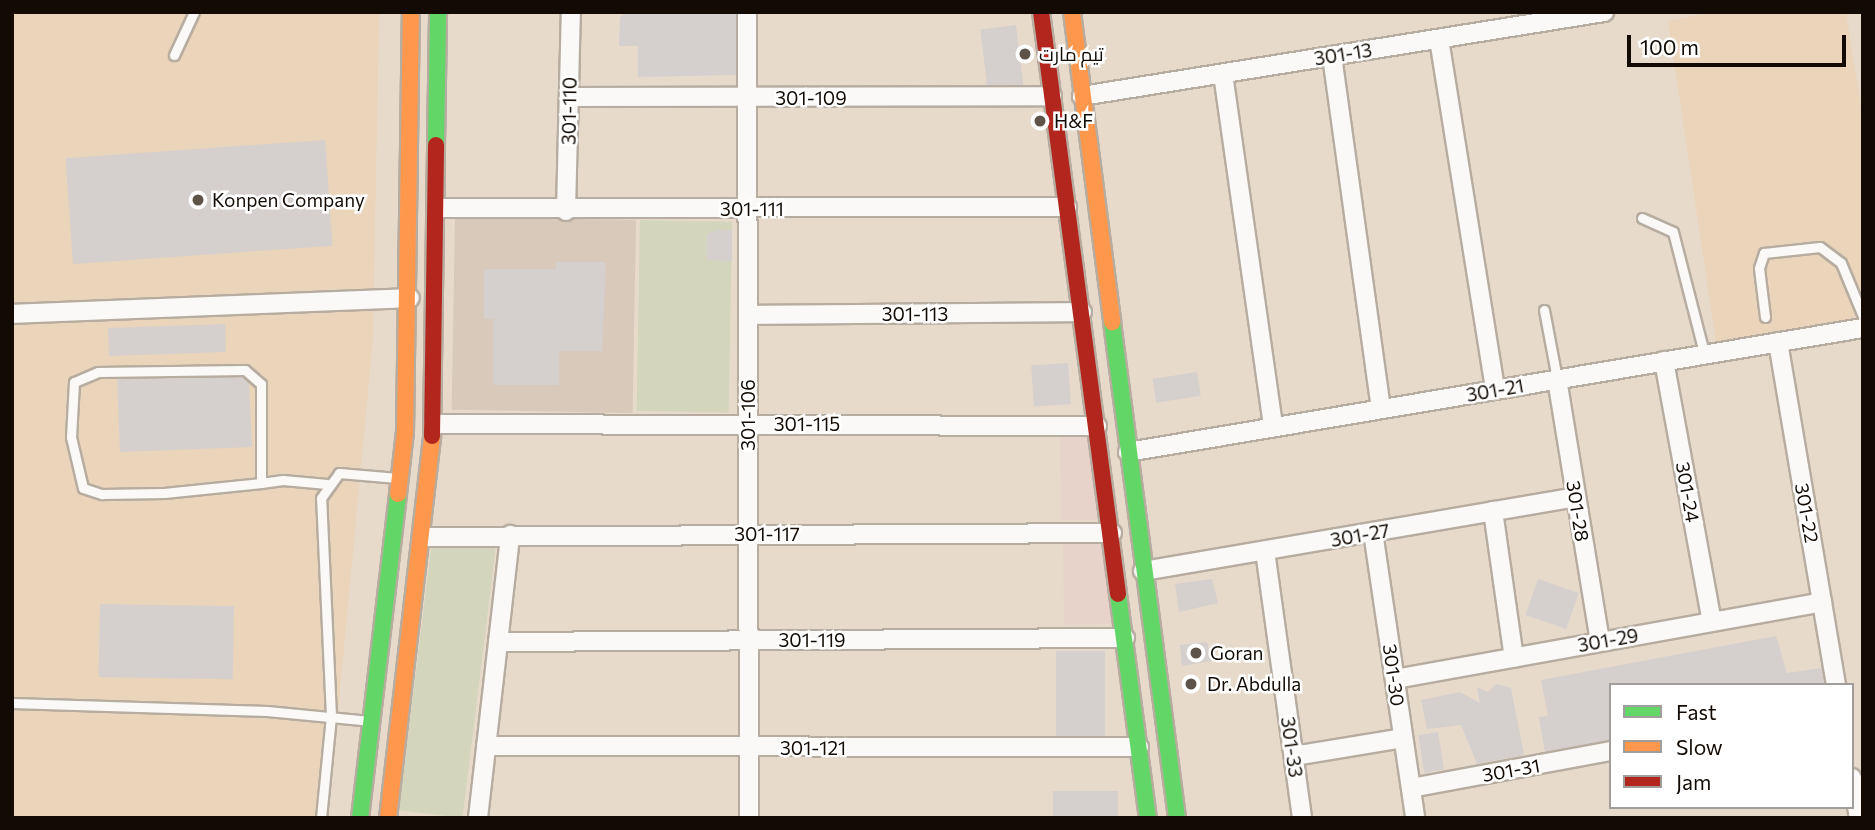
<!DOCTYPE html>
<html>
<head>
<meta charset="utf-8">
<style>
  body { margin:0 }
  #map { position:relative; width:1875px; height:830px; overflow:hidden; background:#e7daca; font-family:Commissioner,Cairo,sans-serif }
  div>[style] { position:absolute }
  .commercial>* { inset:0; background:#e8d3cb }
  .built>* { inset:0; background:#ead4ba }
  .education>* { inset:0; background:#d9c9ba; transform-origin:0 0 }
  .green>* { inset:0; background:#d4d5bd; transform-origin:0 0 }
  .building>* { inset:0; background:#d5cfce; transform-origin:0 0 }
  .roads { filter:drop-shadow(2px 0 #b7aca0) drop-shadow(-2px 0 #b7aca0) drop-shadow(0 2px #b7aca0) drop-shadow(0 -2px #b7aca0) }
  .lane>* { height:9px; margin:-4.5px; padding:0 4.5px; transform-origin:4.5px; border-radius:4.5px; background:#fbf9f7 }
  .street>* { height:18px; margin:-9px; padding:0 9px; transform-origin:9px; border-radius:9px; background:#fbf9f7 }
  .fast>* { height:16px; margin:-8px; padding:0 8px; transform-origin:8px; border-radius:8px; background:#63d668 }
  .slow>* { height:16px; margin:-8px; padding:0 8px; transform-origin:8px; border-radius:8px; background:#ff974d }
  .jam>* { height:16px; margin:-8px; padding:0 8px; transform-origin:8px; border-radius:8px; background:#b3261e }
  .dots>* { width:19px; height:19px; translate:-50% -50%; box-sizing:border-box; border:4px solid #fff; border-radius:50% }
  span { translate:-50% -50%; white-space:nowrap; text-align:center; line-height:1.15; -webkit-text-stroke:5px #fff; paint-order:stroke }
  .poi-label { font-size:19px; color:#120a03 }
  .left { translate:0 -50%; text-align:left }
  .street-label { font-size:19px; color:#120a03 }
  .frame { position:absolute; inset:0; border:14px solid #120a03; pointer-events:none }
  .legend { position:absolute; left:1609px; top:683px; width:245px; height:126px; box-sizing:border-box; background:#fff; border:2px solid #a09d9a; margin:0; padding:9px 12px; list-style:none; font-size:21px; color:#120a03 }
  .legend li { display:flex; align-items:center; gap:14px; height:35px }
  .legend b { width:35px; border:2px solid #a09d9a }
  .scale { position:absolute; left:1627px; top:35px; width:219px; height:32px; box-sizing:border-box; border:4px solid #120a03; border-top:0; padding-left:9px; font-size:21px; line-height:24px; white-space:nowrap; color:#120a03; -webkit-text-stroke:5px #fff; paint-order:stroke }
</style>
</head>
<body>
<div id="map">
  <div class="commercial">
    <i style="clip-path:polygon(1097px 430px,1104px 520px,1061px 520px,1060px 431px)"></i>
    <i style="clip-path:polygon(1104px 542px,1114px 624px,1064px 625px,1063px 543px)"></i>
  </div>
  <div class="built">
    <i style="clip-path:polygon(12px 12px,379px 12px,373px 338px,328px 818px,12px 818px)"></i>
    <i style="clip-path:polygon(1715px 12px,1846px 12px,1863px 120px,1863px 317px,1716px 342px,1668px 21px)"></i>
  </div>
  <div class="education">
    <i style="left:636px;top:220px;width:193px;height:181px;rotate:91deg"></i>
  </div>
  <div class="green">
    <i style="left:640px;top:220px;width:92px;height:191px;rotate:1deg"></i>
    <i style="left:496px;top:545px;width:275px;height:64px;rotate:97deg"></i>
  </div>
  <div class="building">
    <i style="clip-path:polygon(628px 12px,736px 12px,736px 75px,638px 77px,638px 46px,619px 46px,620px 17px)"></i>
    <i style="left:1016px;top:25px;width:60px;height:36px;rotate:83deg"></i>
    <i style="left:325px;top:140px;width:106px;height:260px;rotate:86deg"></i>
    <i style="clip-path:polygon(717px 230px,732px 230px,732px 261px,707px 260px,707px 234px)"></i>
    <i style="clip-path:polygon(556px 262px,606px 262px,602px 351px,559px 351px,559px 385px,493px 385px,493px 319px,484px 319px,484px 269px,556px 269px)"></i>
    <i style="left:225px;top:324px;width:28px;height:117px;rotate:88deg"></i>
    <i style="left:1068px;top:363px;width:41px;height:37px;rotate:86deg"></i>
    <i style="left:1197px;top:372px;width:24px;height:45px;rotate:81deg"></i>
    <i style="clip-path:polygon(242px 377px,249px 383px,252px 447px,120px 452px,117px 379px)"></i>
    <i style="clip-path:polygon(1212px 579px,1218px 603px,1179px 612px,1175px 584px)"></i>
    <i style="left:1538px;top:579px;width:43px;height:38px;rotate:19deg"></i>
    <i style="left:100px;top:604px;width:134px;height:73px;rotate:1deg"></i>
    <i style="clip-path:polygon(1776px 636px,1787px 673px,1822px 668px,1824px 685px,1611px 685px,1611px 740px,1545px 752px,1539px 717px,1548px 716px,1541px 680px)"></i>
    <i style="clip-path:polygon(1207px 642px,1212px 661px,1182px 666px,1180px 645px)"></i>
    <i style="left:1056px;top:651px;width:49px;height:85px"></i>
    <i style="clip-path:polygon(1497px 684px,1511px 688px,1524px 755px,1477px 764px,1461px 725px,1427px 729px,1421px 700px,1460px 692px,1480px 703px,1477px 687px,1488px 692px)"></i>
    <i style="left:1438px;top:732px;width:38px;height:20px;rotate:81deg"></i>
    <i style="left:1053px;top:791px;width:65px;height:27px"></i>
  </div>
  <div class="roads">
    <div class="lane">
      <i style="left:174px;top:55px;width:47px;rotate:-65.1deg"></i>
      <i style="left:1642px;top:218px;width:34px;rotate:24deg"></i>
      <i style="left:1673px;top:232px;width:125px;rotate:75.6deg"></i>
      <i style="left:1544px;top:310px;width:70px;rotate:79.3deg"></i>
      <i style="left:1765px;top:317px;width:49px;rotate:-97deg"></i>
      <i style="left:1759px;top:268px;width:16px;rotate:-72deg"></i>
      <i style="left:1764px;top:253px;width:56px;rotate:-6.1deg"></i>
      <i style="left:1820px;top:247px;width:26px;rotate:37deg"></i>
      <i style="left:1841px;top:263px;width:57px;rotate:67.5deg"></i>
      <i style="left:261px;top:483px;width:99px;rotate:-90deg"></i>
      <i style="left:261px;top:384px;width:21px;rotate:-139deg"></i>
      <i style="left:245px;top:370px;width:147px;rotate:179.2deg"></i>
      <i style="left:98px;top:372px;width:26px;rotate:157deg"></i>
      <i style="left:74px;top:382px;width:55px;rotate:93.1deg"></i>
      <i style="left:71px;top:437px;width:52px;rotate:76.8deg"></i>
      <i style="left:83px;top:488px;width:20px;rotate:18deg"></i>
      <i style="left:102px;top:494px;width:62px;rotate:-0.9deg"></i>
      <i style="left:164px;top:493px;width:98px;rotate:-5.9deg"></i>
      <i style="left:261px;top:483px;width:22px;rotate:-8deg"></i>
      <i style="left:283px;top:480px;width:44px;rotate:5.2deg"></i>
      <i style="left:12px;top:703px;width:255px;rotate:1.8deg"></i>
      <i style="left:267px;top:711px;width:103px;rotate:5.5deg"></i>
      <i style="left:321px;top:818px;width:102px;rotate:-84.4deg"></i>
      <i style="left:331px;top:716px;width:218px;rotate:-92.6deg"></i>
      <i style="left:321px;top:498px;width:31px;rotate:-54deg"></i>
      <i style="left:339px;top:473px;width:59px;rotate:4.8deg"></i>
    </div>
    <div class="street">
      <i style="left:747px;top:12px;width:806px;rotate:89.86deg"></i>
      <i style="left:1439px;top:39px;width:355px;rotate:80.9deg"></i>
      <i style="left:1332px;top:56px;width:356px;rotate:82.1deg"></i>
      <i style="left:1223px;top:74px;width:357px;rotate:81.9deg"></i>
      <i style="left:1082px;top:96px;width:529px;rotate:-9.14deg"></i>
      <i style="left:569px;top:97px;width:483px;rotate:-0.1deg"></i>
      <i style="left:438px;top:208px;width:629px;rotate:-0.09deg"></i>
      <i style="left:566px;top:211px;width:199px;rotate:-88.6deg"></i>
      <i style="left:12px;top:314px;width:398px;rotate:-2.3deg"></i>
      <i style="left:748px;top:315px;width:334px;rotate:-0.5deg"></i>
      <i style="left:1778px;top:342px;width:348px;rotate:80.4deg"></i>
      <i style="left:1664px;top:361px;width:265px;rotate:79.6deg"></i>
      <i style="left:1557px;top:379px;width:266px;rotate:80.7deg"></i>
      <i style="left:433px;top:424px;width:664px;rotate:0.17deg"></i>
      <i style="left:1128px;top:452px;width:745px;rotate:-9.58deg"></i>
      <i style="left:1493px;top:511px;width:148px;rotate:81.9deg"></i>
      <i style="left:1373px;top:532px;width:289px;rotate:81.6deg"></i>
      <i style="left:422px;top:537px;width:690px;rotate:-0.33deg"></i>
      <i style="left:1265px;top:551px;width:270px;rotate:82.1deg"></i>
      <i style="left:1143px;top:571px;width:439px;rotate:-9.7deg"></i>
      <i style="left:498px;top:642px;width:627px;rotate:-0.37deg"></i>
      <i style="left:1395px;top:679px;width:434px;rotate:-10.2deg"></i>
      <i style="left:486px;top:746px;width:653px;rotate:0.09deg"></i>
      <i style="left:1294px;top:756px;width:110px;rotate:-9.4deg"></i>
      <i style="left:1852px;top:778px;width:41px;rotate:80.1deg"></i>
      <i style="left:1411px;top:788px;width:203px;rotate:-10.5deg"></i>
      <i style="left:478px;top:818px;width:285px;rotate:-83.5deg"></i>
    </div>
    <div class="fast">
      <i style="left:436px;top:145px;width:133px;rotate:-89.1deg"></i>
      <i style="left:1112px;top:322px;width:500px;rotate:82.53deg"></i>
      <i style="left:1118px;top:594px;width:226px;rotate:82.4deg"></i>
      <i style="left:360px;top:818px;width:326px;rotate:-83.3deg"></i>
    </div>
    <div class="slow">
      <i style="left:1072px;top:12px;width:313px;rotate:82.6deg"></i>
      <i style="left:398px;top:494px;width:62px;rotate:-83.6deg"></i>
      <i style="left:405px;top:432px;width:420px;rotate:-89.2deg"></i>
      <i style="left:388px;top:818px;width:385px;rotate:-83.4deg"></i>
    </div>
    <div class="jam">
      <i style="left:1041px;top:12px;width:587px;rotate:82.46deg"></i>
      <i style="left:432px;top:436px;width:291px;rotate:-89.2deg"></i>
    </div>
  </div>
  <div class="dots">
    <i style="left:1025px;top:54px;background:#5d5349"></i>
    <i style="left:1040px;top:121px;background:#5d5349"></i>
    <i style="left:198px;top:200px;background:#5d5349"></i>
    <i style="left:1196px;top:653px;background:#5d5349"></i>
    <i style="left:1191px;top:684px;background:#5d5349"></i>
  </div>
  <div class="poi-label">
    <span class="left" style="left:1039px;top:54px">تیم مارت</span>
    <span class="left" style="left:1054px;top:121px">H&amp;F</span>
    <span class="left" style="left:212px;top:200px">Konpen Company</span>
    <span class="left" style="left:1210px;top:653px">Goran</span>
    <span class="left" style="left:1207px;top:684px">Dr. Abdulla</span>
  </div>
  <div class="street-label">
    <span style="left:1343px;top:54px;rotate:-9deg">301-13</span>
    <span style="left:811px;top:98px">301-109</span>
    <span style="left:569px;top:111px;rotate:-89deg">301-110</span>
    <span style="left:752px;top:209px">301-111</span>
    <span style="left:915px;top:314px">301-113</span>
    <span style="left:1495px;top:390px;rotate:-10deg">301-21</span>
    <span style="left:748px;top:415px;rotate:-90deg">301-106</span>
    <span style="left:807px;top:424px">301-115</span>
    <span style="left:1688px;top:492px;rotate:80deg">301-24</span>
    <span style="left:1578px;top:511px;rotate:81deg">301-28</span>
    <span style="left:1807px;top:513px;rotate:80deg">301-22</span>
    <span style="left:767px;top:534px">301-117</span>
    <span style="left:1360px;top:535px;rotate:-10deg">301-27</span>
    <span style="left:812px;top:640px">301-119</span>
    <span style="left:1608px;top:640px;rotate:-10deg">301-29</span>
    <span style="left:1394px;top:675px;rotate:82deg">301-30</span>
    <span style="left:1292px;top:747px;rotate:82deg">301-33</span>
    <span style="left:813px;top:748px">301-121</span>
    <span style="left:1511px;top:770px;rotate:-10deg">301-31</span>
  </div>
  <div class="frame"></div>
  <ul class="legend">
  <li><b style="height:9px;background:#63d668"></b>Fast</li>
  <li><b style="height:9px;background:#ff974d"></b>Slow</li>
  <li><b style="height:9px;background:#b3261e"></b>Jam</li>
  </ul>
  <div class="scale">100 m</div>
</div>
</body>
</html>
